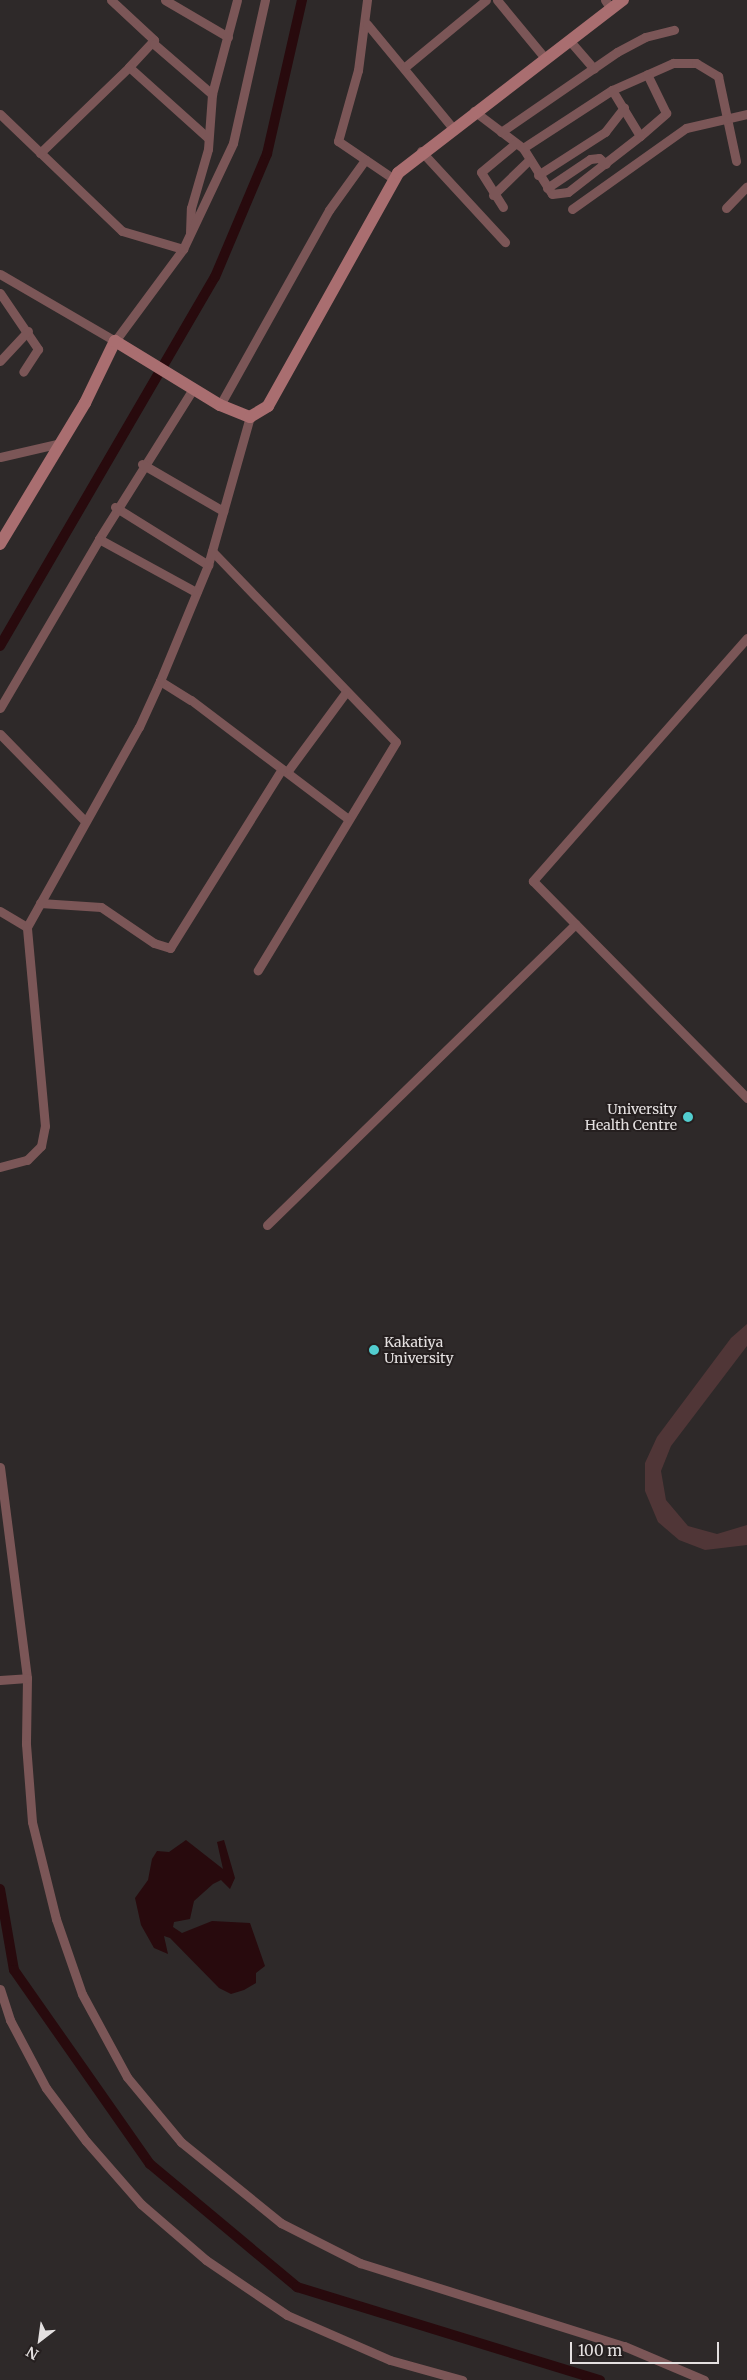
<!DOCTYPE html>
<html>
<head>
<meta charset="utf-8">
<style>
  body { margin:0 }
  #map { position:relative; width:747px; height:2380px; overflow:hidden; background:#2e2929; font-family:Merriweather,serif }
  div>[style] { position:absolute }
  .green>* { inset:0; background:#503637 }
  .water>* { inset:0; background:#280a0d }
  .canal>* { height:10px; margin:-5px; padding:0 5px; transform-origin:5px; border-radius:5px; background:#280a0d }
  .street>* { height:9px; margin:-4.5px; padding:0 4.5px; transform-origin:4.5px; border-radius:4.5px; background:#7b5657 }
  .secondary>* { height:12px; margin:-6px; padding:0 6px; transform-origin:6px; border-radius:6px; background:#a96e70 }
  .dots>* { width:14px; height:14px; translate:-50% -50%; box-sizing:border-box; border:2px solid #251f1f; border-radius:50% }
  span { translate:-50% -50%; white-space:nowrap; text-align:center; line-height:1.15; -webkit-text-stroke:4px #251f1f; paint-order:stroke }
  .poi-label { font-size:14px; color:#e4e0e0 }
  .right { translate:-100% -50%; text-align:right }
  .left { translate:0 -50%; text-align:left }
  .north { position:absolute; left:15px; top:2315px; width:50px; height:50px; -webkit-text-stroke:4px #251f1f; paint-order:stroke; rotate:210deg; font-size:14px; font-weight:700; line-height:20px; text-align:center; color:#e4e0e0 }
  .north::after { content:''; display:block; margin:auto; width:18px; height:22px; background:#e4e0e0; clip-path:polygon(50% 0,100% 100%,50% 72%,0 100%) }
  .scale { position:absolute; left:570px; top:2342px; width:149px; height:22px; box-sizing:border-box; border:2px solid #e4e0e0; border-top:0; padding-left:6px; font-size:15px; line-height:18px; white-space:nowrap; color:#e4e0e0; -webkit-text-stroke:4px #251f1f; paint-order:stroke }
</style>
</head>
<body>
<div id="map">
  <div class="green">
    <i style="clip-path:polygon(747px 1324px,747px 1346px,671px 1446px,661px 1471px,666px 1500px,688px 1526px,717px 1534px,747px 1525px,747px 1545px,705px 1550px,679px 1540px,658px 1522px,645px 1491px,645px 1463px,657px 1437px,731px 1338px)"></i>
  </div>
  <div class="water">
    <i style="clip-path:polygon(186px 1840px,223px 1869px,217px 1842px,224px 1840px,235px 1878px,230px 1889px,221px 1880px,213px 1884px,194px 1901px,190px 1919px,174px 1922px,173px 1927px,182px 1933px,212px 1921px,250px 1923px,265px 1966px,256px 1973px,256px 1983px,244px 1990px,231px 1994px,219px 1988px,170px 1938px,164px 1936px,168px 1954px,154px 1948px,141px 1925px,135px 1898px,148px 1880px,152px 1859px,157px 1851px,169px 1852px)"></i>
  </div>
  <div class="canal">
    <i style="left:0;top:646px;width:427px;rotate:-59.8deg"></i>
    <i style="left:215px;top:277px;width:134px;rotate:-67.1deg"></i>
    <i style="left:267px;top:154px;width:158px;rotate:-77.2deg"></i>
    <i style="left:0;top:1889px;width:82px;rotate:80.2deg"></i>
    <i style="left:14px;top:1970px;width:237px;rotate:55deg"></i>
    <i style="left:150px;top:2164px;width:192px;rotate:39.9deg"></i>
    <i style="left:297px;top:2287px;width:317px;rotate:17.1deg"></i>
  </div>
  <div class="street">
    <i style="left:111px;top:0;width:59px;rotate:42.9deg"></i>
    <i style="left:154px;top:40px;width:37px;rotate:133deg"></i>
    <i style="left:129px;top:67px;width:106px;rotate:41.9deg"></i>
    <i style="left:165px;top:0;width:73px;rotate:30.4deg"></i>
    <i style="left:367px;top:0;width:71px;rotate:97.3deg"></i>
    <i style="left:358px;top:70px;width:74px;rotate:105.7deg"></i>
    <i style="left:338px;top:141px;width:68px;rotate:34.2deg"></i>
    <i style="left:497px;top:0;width:75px;rotate:50.4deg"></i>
    <i style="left:605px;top:0;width:11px;rotate:56deg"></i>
    <i style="left:367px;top:24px;width:134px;rotate:50.5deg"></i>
    <i style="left:569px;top:40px;width:38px;rotate:49deg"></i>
    <i style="left:154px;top:44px;width:77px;rotate:40.8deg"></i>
    <i style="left:405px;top:67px;width:105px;rotate:-39.6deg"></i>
    <i style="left:474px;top:111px;width:61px;rotate:37.1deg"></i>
    <i style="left:523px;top:148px;width:106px;rotate:-33.1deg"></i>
    <i style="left:612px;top:90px;width:67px;rotate:-23.9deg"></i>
    <i style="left:673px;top:63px;width:23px"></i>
    <i style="left:696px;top:63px;width:26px;rotate:31deg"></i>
    <i style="left:718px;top:76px;width:87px;rotate:78deg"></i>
    <i style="left:0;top:114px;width:169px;rotate:43.8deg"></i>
    <i style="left:122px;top:231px;width:64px;rotate:16.4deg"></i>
    <i style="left:501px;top:132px;width:141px;rotate:-34.6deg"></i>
    <i style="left:617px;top:52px;width:32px;rotate:-28deg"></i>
    <i style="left:645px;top:37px;width:30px;rotate:-14deg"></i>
    <i style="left:640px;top:136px;width:35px;rotate:-41deg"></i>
    <i style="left:666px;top:113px;width:43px;rotate:-116deg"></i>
    <i style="left:523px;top:148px;width:54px;rotate:57.8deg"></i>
    <i style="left:552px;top:194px;width:16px;rotate:-7deg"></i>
    <i style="left:568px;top:192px;width:91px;rotate:-37.9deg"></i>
    <i style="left:640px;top:136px;width:54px;rotate:-121.3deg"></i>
    <i style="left:421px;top:151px;width:124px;rotate:47.3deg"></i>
    <i style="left:40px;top:153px;width:124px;rotate:-44deg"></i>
    <i style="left:538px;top:175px;width:80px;rotate:-32.7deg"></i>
    <i style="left:605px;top:132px;width:31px;rotate:-52deg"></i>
    <i style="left:547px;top:188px;width:52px;rotate:-34deg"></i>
    <i style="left:590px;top:159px;width:9px;rotate:-6deg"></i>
    <i style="left:599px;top:158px;width:9px;rotate:41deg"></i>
    <i style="left:493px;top:195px;width:50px;rotate:-44.2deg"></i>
    <i style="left:503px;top:207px;width:41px;rotate:-122.2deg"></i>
    <i style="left:481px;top:172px;width:45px;rotate:-39.6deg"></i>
    <i style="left:726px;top:208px;width:30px;rotate:-46deg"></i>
    <i style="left:572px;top:209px;width:140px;rotate:-35.4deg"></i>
    <i style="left:686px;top:128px;width:63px;rotate:-12.9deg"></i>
    <i style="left:190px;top:233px;width:25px;rotate:-88deg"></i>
    <i style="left:191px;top:208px;width:61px;rotate:-73.9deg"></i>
    <i style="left:208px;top:149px;width:55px;rotate:-85.8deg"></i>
    <i style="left:212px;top:94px;width:97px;rotate:-75.1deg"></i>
    <i style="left:0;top:274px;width:133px;rotate:30.2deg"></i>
    <i style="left:115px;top:341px;width:114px;rotate:-53.5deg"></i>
    <i style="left:183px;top:249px;width:117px;rotate:-64.7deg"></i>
    <i style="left:233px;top:143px;width:147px;rotate:-77.4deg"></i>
    <i style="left:0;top:293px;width:68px;rotate:55.8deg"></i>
    <i style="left:38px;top:349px;width:27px;rotate:123deg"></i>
    <i style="left:0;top:361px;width:41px;rotate:-47deg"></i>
    <i style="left:193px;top:389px;width:177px;rotate:122.1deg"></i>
    <i style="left:99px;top:539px;width:111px;rotate:28.7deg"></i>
    <i style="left:220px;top:405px;width:223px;rotate:-60.8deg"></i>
    <i style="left:329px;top:210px;width:62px;rotate:-54.2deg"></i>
    <i style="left:0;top:457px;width:63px;rotate:-12.9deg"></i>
    <i style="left:142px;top:464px;width:94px;rotate:30.1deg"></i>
    <i style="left:115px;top:507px;width:110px;rotate:31.9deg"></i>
    <i style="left:212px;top:551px;width:265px;rotate:46.1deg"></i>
    <i style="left:396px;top:742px;width:267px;rotate:121.2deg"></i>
    <i style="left:747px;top:638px;width:324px;rotate:131.4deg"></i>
    <i style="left:533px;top:881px;width:305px;rotate:45.4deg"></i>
    <i style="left:160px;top:681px;width:36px;rotate:32deg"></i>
    <i style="left:191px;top:700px;width:196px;rotate:37.1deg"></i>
    <i style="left:0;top:708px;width:196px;rotate:-59.6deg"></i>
    <i style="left:0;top:734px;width:122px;rotate:45.7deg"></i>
    <i style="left:287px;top:772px;width:99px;rotate:-53.6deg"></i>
    <i style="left:40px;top:903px;width:61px;rotate:3.8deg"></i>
    <i style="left:101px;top:907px;width:64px;rotate:34.2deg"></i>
    <i style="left:154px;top:943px;width:17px;rotate:17deg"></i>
    <i style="left:170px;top:948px;width:211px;rotate:-58deg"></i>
    <i style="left:0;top:911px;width:31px;rotate:31deg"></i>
    <i style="left:0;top:1167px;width:28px;rotate:-15deg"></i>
    <i style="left:27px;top:1160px;width:20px;rotate:-45deg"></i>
    <i style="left:41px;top:1146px;width:20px;rotate:-79deg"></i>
    <i style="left:45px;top:1126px;width:200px;rotate:-95.2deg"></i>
    <i style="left:27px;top:927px;width:229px;rotate:-60.8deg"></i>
    <i style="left:139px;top:727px;width:51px;rotate:-65.5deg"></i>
    <i style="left:160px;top:681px;width:126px;rotate:-67.5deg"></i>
    <i style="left:208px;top:565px;width:154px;rotate:-74.2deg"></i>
    <i style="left:267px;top:1225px;width:431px;rotate:-44.3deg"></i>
    <i style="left:0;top:1467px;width:213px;rotate:82.7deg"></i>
    <i style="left:27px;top:1678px;width:66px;rotate:90.9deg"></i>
    <i style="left:26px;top:1744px;width:78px;rotate:85.6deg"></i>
    <i style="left:32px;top:1822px;width:100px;rotate:76.1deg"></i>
    <i style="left:56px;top:1919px;width:79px;rotate:70.9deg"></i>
    <i style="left:82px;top:1994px;width:94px;rotate:61.5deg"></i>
    <i style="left:127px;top:2077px;width:85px;rotate:50.3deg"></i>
    <i style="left:181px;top:2142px;width:129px;rotate:39deg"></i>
    <i style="left:281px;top:2223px;width:89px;rotate:26.9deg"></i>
    <i style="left:360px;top:2263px;width:277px;rotate:17.5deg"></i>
    <i style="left:624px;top:2346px;width:87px;rotate:23deg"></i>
    <i style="left:0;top:1680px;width:27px;rotate:-4deg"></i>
    <i style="left:0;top:1989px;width:33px;rotate:72deg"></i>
    <i style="left:10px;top:2020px;width:77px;rotate:62.1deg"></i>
    <i style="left:46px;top:2088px;width:66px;rotate:53deg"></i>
    <i style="left:86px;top:2141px;width:84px;rotate:48.9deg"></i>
    <i style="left:141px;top:2204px;width:86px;rotate:40.7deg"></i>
    <i style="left:206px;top:2260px;width:98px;rotate:34.2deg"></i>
    <i style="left:287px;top:2315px;width:112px;rotate:23.6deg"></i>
    <i style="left:390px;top:2360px;width:75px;rotate:15.5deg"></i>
  </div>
  <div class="secondary">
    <i style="left:0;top:544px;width:165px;rotate:-58.9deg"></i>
    <i style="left:85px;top:403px;width:69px;rotate:-64.2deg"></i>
    <i style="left:115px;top:341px;width:123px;rotate:31.4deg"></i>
    <i style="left:220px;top:405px;width:32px;rotate:22deg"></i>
    <i style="left:250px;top:417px;width:21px;rotate:-31deg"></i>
    <i style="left:268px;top:406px;width:267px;rotate:-60.8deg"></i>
    <i style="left:398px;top:173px;width:284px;rotate:-37.6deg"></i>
  </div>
  <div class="dots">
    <i style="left:688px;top:1117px;background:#52cdcf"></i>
    <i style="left:374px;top:1350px;background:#52cdcf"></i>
  </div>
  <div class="poi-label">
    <span class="right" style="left:677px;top:1117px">University<br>Health Centre</span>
    <span class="left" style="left:384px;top:1350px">Kakatiya<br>University</span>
  </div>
  <div class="north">N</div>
  <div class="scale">100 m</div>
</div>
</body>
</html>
